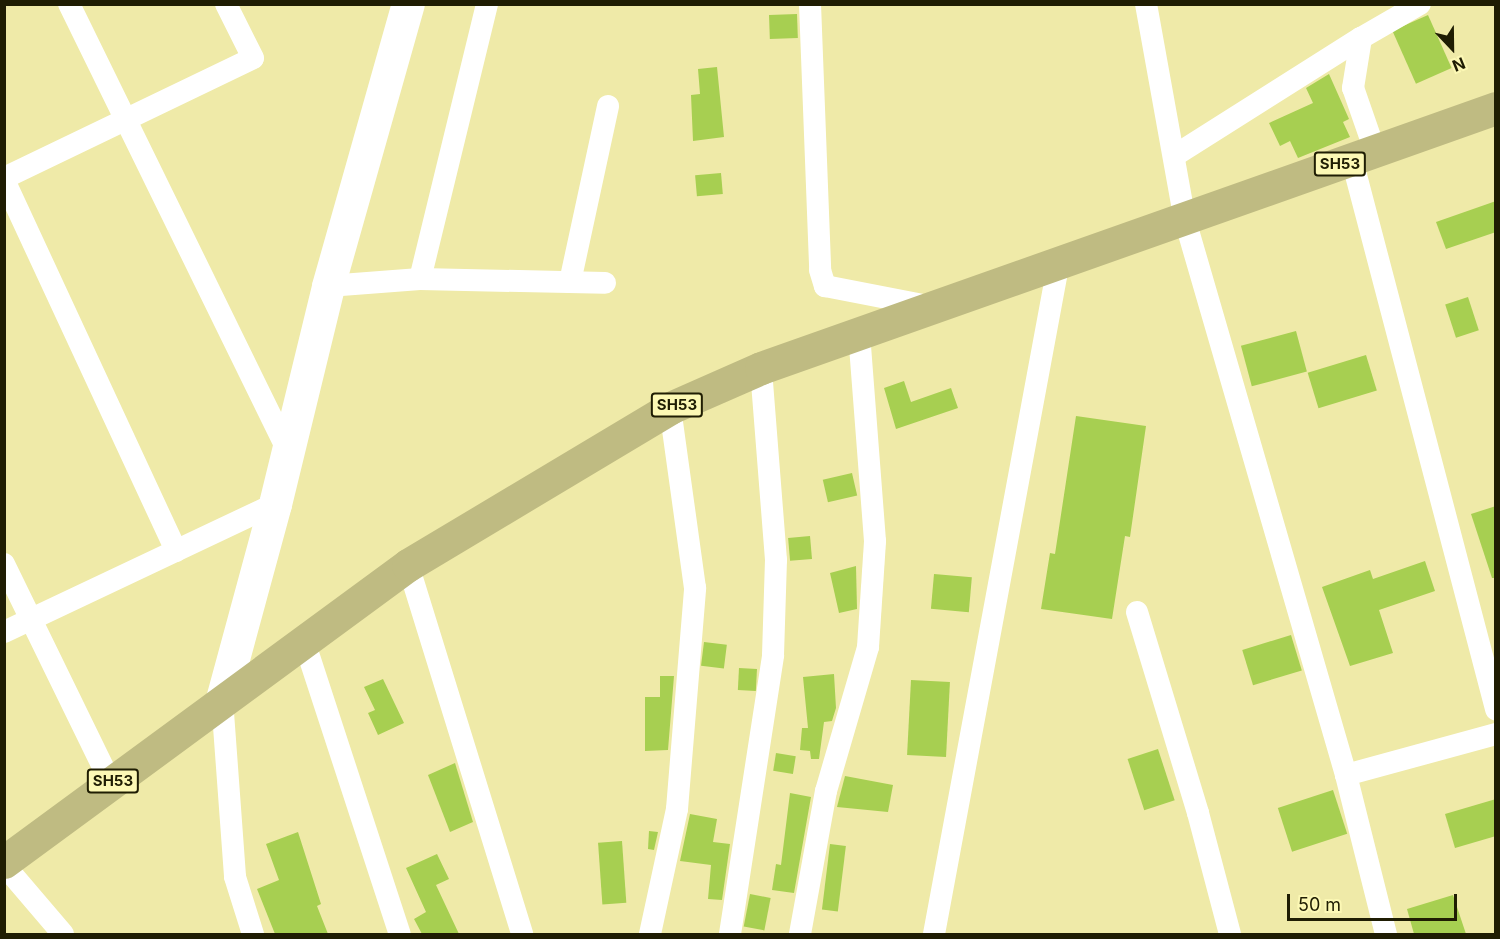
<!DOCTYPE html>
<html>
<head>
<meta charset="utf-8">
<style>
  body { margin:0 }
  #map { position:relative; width:1500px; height:939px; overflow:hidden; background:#efeaa8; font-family:Inter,sans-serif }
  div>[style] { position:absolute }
  .building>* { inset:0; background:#a7cf51; transform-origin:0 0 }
  .street>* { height:22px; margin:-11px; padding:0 11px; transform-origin:11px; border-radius:11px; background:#fff }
  .secondary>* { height:33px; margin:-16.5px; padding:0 16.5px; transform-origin:16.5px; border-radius:16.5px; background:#fff }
  .primary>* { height:33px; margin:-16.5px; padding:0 16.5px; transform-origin:16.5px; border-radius:16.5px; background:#bfbb82 }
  span { translate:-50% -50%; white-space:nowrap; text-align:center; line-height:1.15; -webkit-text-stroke:4.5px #fcf8b5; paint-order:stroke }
  .shield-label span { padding:2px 4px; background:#fcf8b5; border:2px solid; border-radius:4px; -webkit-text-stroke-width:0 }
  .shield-label { font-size:15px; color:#1f1d03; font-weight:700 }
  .frame { position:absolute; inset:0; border:6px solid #1f1d03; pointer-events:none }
  .north { position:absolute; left:1422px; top:18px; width:60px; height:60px; -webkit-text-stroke:4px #fcf8b5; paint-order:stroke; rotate:158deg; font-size:16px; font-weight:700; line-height:24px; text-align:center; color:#1f1d03 }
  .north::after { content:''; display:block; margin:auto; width:21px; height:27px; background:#1f1d03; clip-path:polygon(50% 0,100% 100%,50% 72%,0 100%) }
  .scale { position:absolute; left:1287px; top:894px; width:170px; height:27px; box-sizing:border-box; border:3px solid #1f1d03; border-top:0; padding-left:8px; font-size:18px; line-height:21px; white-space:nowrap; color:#1f1d03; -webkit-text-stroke:4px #fcf8b5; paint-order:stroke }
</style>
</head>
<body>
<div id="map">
  <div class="building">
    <i style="left:797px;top:14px;width:24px;height:28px;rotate:88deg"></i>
    <i style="left:1428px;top:15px;width:58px;height:39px;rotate:66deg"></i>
    <i style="clip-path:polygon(717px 67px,724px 137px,693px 141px,691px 95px,700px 94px,698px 69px)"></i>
    <i style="clip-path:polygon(1329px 74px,1349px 119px,1343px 122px,1350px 137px,1298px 158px,1290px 141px,1280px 146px,1269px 123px,1313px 103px,1306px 88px)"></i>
    <i style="left:721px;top:173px;width:21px;height:26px;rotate:85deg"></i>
    <i style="clip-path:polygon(1496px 201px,1496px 232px,1446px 249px,1436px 222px)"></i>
    <i style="left:1468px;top:297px;width:35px;height:24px;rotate:72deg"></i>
    <i style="left:1296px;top:331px;width:42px;height:57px;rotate:75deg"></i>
    <i style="left:1366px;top:355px;width:37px;height:61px;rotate:73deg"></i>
    <i style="clip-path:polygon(904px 381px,911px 402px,951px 388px,958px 408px,896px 429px,884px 388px)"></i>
    <i style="clip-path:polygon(1076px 416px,1146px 426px,1130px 537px,1125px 536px,1112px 619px,1041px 609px,1050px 553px,1055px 554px)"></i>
    <i style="left:852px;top:473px;width:23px;height:30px;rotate:77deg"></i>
    <i style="clip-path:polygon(1496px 506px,1496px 578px,1492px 578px,1471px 514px)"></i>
    <i style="left:810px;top:536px;width:23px;height:22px;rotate:85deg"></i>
    <i style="clip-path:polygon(1425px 561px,1435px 591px,1379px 610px,1393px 653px,1350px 666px,1322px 587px,1370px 570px,1373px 579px)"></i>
    <i style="clip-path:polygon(856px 566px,857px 609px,839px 613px,830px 573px)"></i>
    <i style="left:934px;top:574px;width:38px;height:35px;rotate:5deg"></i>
    <i style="left:1291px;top:635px;width:37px;height:51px;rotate:73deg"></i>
    <i style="left:704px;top:642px;width:23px;height:24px;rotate:7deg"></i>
    <i style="left:739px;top:668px;width:18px;height:22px;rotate:3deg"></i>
    <i style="clip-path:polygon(834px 674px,836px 708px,832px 721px,824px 722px,819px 759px,811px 759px,810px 751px,800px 750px,802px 728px,808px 728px,803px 677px)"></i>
    <i style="clip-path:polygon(660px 676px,674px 676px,668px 750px,645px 751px,645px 697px,660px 697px)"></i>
    <i style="clip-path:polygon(383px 679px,404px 723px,378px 735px,368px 713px,375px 710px,364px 687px)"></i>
    <i style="left:911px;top:680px;width:39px;height:75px;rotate:3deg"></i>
    <i style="left:1158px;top:749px;width:54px;height:32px;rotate:72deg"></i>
    <i style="left:776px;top:753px;width:20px;height:18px;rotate:9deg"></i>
    <i style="clip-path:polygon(455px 763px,473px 822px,450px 832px,428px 775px)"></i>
    <i style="clip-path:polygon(845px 776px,893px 785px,888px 812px,837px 807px)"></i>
    <i style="left:1333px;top:790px;width:46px;height:58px;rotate:72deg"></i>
    <i style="clip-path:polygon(790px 793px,811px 797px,794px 893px,772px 890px,776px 864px,781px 865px)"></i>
    <i style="clip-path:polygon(1496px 799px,1496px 836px,1455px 848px,1445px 814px)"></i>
    <i style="clip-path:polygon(690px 814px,717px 819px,713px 842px,730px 844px,722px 900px,708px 899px,711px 865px,680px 861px)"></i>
    <i style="clip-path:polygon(649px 831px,658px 832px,654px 850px,648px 849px)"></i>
    <i style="clip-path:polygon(298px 832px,321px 904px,317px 906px,328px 934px,275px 934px,257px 889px,279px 880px,266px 844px)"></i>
    <i style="left:622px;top:841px;width:62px;height:24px;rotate:86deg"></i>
    <i style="left:830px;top:844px;width:16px;height:66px;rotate:7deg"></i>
    <i style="clip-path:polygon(437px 854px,449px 879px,436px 885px,459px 934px,422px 934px,414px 919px,426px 912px,406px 868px)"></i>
    <i style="left:750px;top:894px;width:21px;height:33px;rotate:11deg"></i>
    <i style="clip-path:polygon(1453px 895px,1466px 934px,1414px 934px,1407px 909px)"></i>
  </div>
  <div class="street">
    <i style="left:69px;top:4px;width:499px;rotate:63.9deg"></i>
    <i style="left:810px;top:4px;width:266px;rotate:87.8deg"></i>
    <i style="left:820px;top:270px;width:17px;rotate:73deg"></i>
    <i style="left:825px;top:286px;width:105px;rotate:11deg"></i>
    <i style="left:1146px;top:4px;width:219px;rotate:79.8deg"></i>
    <i style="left:1185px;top:220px;width:578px;rotate:73.82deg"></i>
    <i style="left:1346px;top:775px;width:164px;rotate:75.9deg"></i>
    <i style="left:1375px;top:151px;width:67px;rotate:-109.2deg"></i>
    <i style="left:1353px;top:88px;width:51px;rotate:-80.9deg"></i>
    <i style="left:1361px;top:38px;width:68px;rotate:-30deg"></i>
    <i style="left:1174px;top:156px;width:221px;rotate:-32.3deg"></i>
    <i style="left:1352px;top:160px;width:568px;rotate:75.3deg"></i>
    <i style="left:4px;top:178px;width:276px;rotate:-25.7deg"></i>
    <i style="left:253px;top:58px;width:60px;rotate:-116.6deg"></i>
    <i style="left:4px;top:180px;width:409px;rotate:65.1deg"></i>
    <i style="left:420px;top:279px;width:283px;rotate:-76.3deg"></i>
    <i style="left:570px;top:282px;width:180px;rotate:-77.8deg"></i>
    <i style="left:328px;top:286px;width:92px;rotate:-4.4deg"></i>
    <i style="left:420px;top:279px;width:185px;rotate:1.2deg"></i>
    <i style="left:4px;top:564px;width:244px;rotate:64deg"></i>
    <i style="left:408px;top:565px;width:386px;rotate:72.8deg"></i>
    <i style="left:1137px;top:612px;width:210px;rotate:73.1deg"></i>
    <i style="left:1198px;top:813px;width:125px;rotate:75.2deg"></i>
    <i style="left:4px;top:632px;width:300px;rotate:-25.3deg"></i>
    <i style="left:303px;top:638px;width:311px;rotate:71.9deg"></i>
    <i style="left:222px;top:699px;width:178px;rotate:85.8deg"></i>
    <i style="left:235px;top:877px;width:60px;rotate:72.5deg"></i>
    <i style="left:1346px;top:775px;width:156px;rotate:-15.3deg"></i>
    <i style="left:4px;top:865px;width:91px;rotate:49.5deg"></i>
    <i style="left:650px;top:934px;width:128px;rotate:-77.8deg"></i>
    <i style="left:677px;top:809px;width:222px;rotate:-85.3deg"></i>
    <i style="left:695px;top:588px;width:182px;rotate:-97.9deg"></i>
    <i style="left:730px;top:934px;width:282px;rotate:-81.2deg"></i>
    <i style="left:773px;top:655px;width:95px;rotate:-88.2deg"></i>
    <i style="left:776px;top:560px;width:193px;rotate:-94.5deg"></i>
    <i style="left:800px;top:934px;width:145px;rotate:-79.7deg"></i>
    <i style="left:826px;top:791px;width:150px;rotate:-73.7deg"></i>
    <i style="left:868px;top:647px;width:106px;rotate:-86.2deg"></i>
    <i style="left:875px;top:541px;width:208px;rotate:-94.4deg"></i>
    <i style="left:934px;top:934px;width:685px;rotate:-79.48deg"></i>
  </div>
  <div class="secondary">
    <i style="left:222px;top:699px;width:202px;rotate:-74.8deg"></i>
    <i style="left:275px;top:504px;width:224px;rotate:-76.3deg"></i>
    <i style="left:328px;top:286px;width:293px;rotate:-74.2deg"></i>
  </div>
  <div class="primary">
    <i style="left:4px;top:862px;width:501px;rotate:-36.32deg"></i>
    <i style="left:408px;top:565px;width:305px;rotate:-30.9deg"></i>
    <i style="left:670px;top:408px;width:99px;rotate:-23.7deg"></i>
    <i style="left:761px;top:368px;width:780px;rotate:-19.48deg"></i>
  </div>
  <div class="shield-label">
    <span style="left:1340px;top:164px">SH53</span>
    <span style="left:677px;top:405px">SH53</span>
    <span style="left:113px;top:781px">SH53</span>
  </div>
  <div class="frame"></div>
  <div class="north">N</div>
  <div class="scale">50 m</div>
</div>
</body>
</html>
